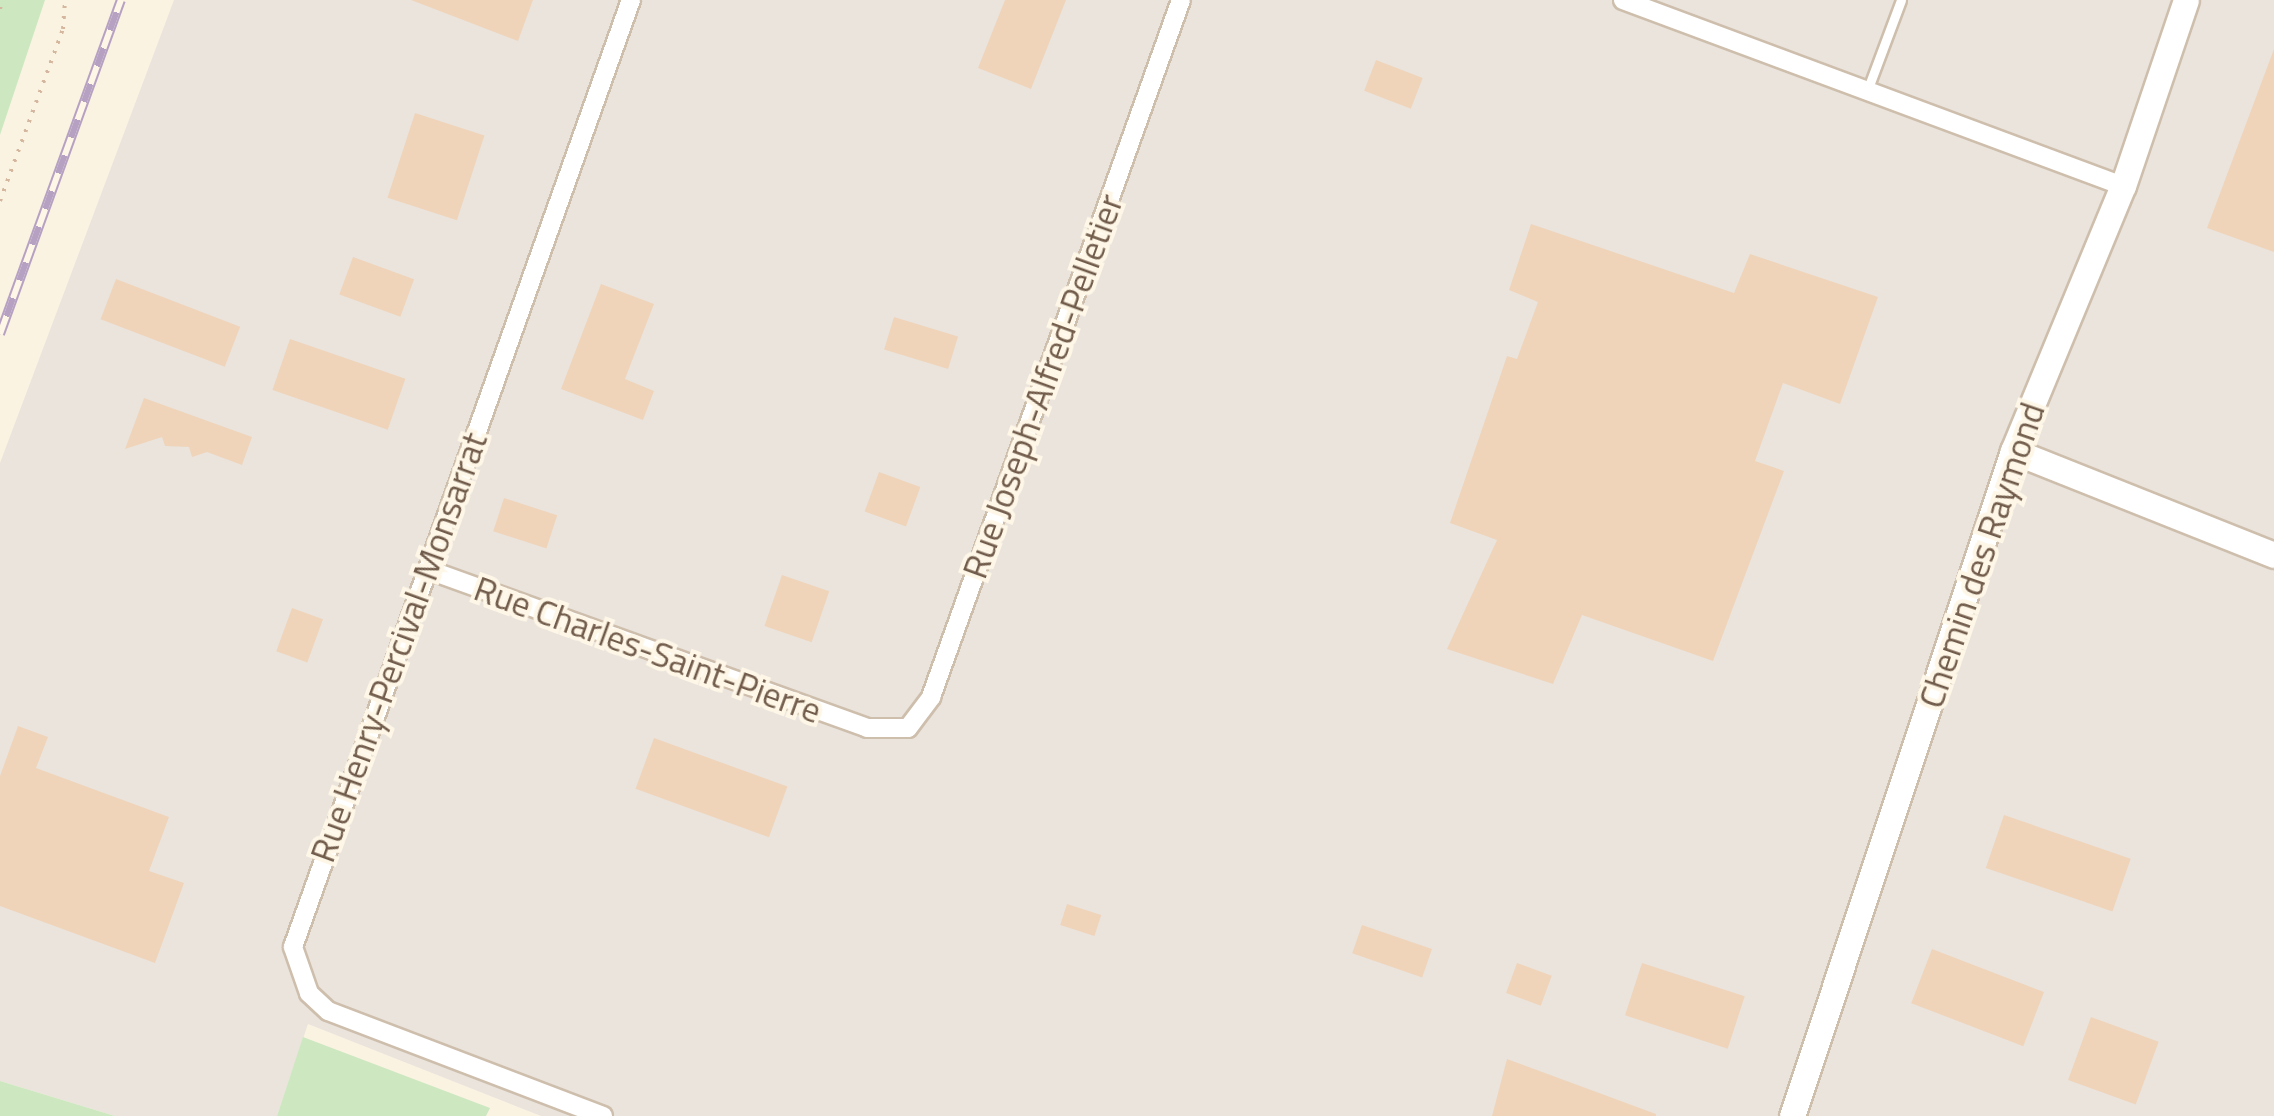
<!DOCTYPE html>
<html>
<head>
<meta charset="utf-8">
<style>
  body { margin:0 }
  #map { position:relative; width:2274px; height:1116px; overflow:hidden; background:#fbf3e2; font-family:"Titillium Web",sans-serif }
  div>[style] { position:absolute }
  .industrial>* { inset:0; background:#eae4dd }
  .green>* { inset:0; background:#cde8c1 }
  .building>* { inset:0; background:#efd4ba; transform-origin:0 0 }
  .path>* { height:4px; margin-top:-2px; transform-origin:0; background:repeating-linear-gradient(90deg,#d4b79e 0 2.5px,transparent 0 10.5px) }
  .roads { filter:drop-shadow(2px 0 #cebeac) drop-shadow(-2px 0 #cebeac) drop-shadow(0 2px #cebeac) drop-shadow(0 -2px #cebeac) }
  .lane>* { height:9px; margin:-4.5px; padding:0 4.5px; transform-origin:4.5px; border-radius:4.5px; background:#fff }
  .street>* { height:18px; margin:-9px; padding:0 9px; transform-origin:9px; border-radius:9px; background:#fff }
  .secondary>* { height:25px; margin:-12.5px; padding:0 12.5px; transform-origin:12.5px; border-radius:12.5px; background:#fff }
  .rail>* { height:10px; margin-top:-5px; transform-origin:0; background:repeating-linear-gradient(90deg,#fef7e7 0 19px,#b6a1c3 0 38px); box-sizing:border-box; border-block:2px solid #b6a1c3 }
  span { translate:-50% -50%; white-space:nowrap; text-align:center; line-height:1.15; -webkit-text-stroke:8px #fef7e7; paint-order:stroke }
  .street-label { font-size:35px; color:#715b4a }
</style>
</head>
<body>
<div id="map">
  <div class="industrial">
    <i style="clip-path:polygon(174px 0,2274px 0,2274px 1116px,541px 1116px,308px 1024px,277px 1116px,115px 1116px,0 1081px,0 463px)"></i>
  </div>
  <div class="green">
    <i style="clip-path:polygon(0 0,45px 0,0 135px)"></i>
    <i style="clip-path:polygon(303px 1037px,490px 1108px,486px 1116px,277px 1116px)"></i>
    <i style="clip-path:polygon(0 1081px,115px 1116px,0 1116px)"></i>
  </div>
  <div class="building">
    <i style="clip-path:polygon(411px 0,533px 0,518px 41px)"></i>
    <i style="clip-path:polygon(1005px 0,1066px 0,1031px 89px,978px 68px)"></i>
    <i style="clip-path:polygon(2274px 49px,2274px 252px,2207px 228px)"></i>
    <i style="left:1376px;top:60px;width:50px;height:33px;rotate:21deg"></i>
    <i style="left:415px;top:113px;width:73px;height:89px;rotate:18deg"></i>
    <i style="clip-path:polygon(1531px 224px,1734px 293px,1750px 254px,1878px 297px,1840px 404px,1783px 383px,1755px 461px,1784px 471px,1713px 661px,1582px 615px,1553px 684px,1447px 649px,1497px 540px,1450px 523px,1507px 356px,1517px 359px,1538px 302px,1509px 290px)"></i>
    <i style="left:353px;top:257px;width:65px;height:40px;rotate:20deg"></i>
    <i style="left:116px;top:279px;width:133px;height:43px;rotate:21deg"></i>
    <i style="clip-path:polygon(601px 284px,654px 304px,625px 379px,654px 391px,643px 420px,561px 389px)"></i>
    <i style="left:894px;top:317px;width:67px;height:34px;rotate:17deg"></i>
    <i style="left:290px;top:339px;width:122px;height:54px;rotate:19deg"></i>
    <i style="clip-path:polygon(144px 398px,252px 437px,242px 465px,207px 452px,192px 457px,189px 447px,165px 446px,162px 437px,125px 449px)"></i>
    <i style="left:879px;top:472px;width:44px;height:42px;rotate:20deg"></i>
    <i style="left:504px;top:498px;width:56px;height:35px;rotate:18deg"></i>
    <i style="left:782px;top:575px;width:50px;height:54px;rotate:19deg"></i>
    <i style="left:292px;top:608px;width:33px;height:46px;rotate:20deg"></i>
    <i style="clip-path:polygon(18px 726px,48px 737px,36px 768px,169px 817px,149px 871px,184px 883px,155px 963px,0 906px,0 776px)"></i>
    <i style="left:654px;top:738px;width:142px;height:54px;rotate:20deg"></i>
    <i style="left:2004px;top:815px;width:134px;height:56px;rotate:19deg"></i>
    <i style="left:1067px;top:904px;width:36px;height:22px;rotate:18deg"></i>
    <i style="left:1362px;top:925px;width:74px;height:30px;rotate:19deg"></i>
    <i style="left:1932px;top:949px;width:120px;height:58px;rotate:21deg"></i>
    <i style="left:1517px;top:963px;width:37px;height:32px;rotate:20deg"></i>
    <i style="left:1642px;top:963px;width:108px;height:55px;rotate:18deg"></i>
    <i style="left:2091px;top:1017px;width:72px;height:67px;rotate:20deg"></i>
    <i style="clip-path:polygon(1507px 1059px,1656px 1114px,1656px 1116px,1492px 1116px)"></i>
  </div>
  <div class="path">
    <i style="left:0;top:9px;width:9px;rotate:-77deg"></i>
    <i style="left:0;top:201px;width:183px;rotate:-69.9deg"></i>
    <i style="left:63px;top:29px;width:29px;rotate:-86deg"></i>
  </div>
  <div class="roads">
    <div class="lane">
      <i style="left:1867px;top:91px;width:97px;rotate:-69.5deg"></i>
    </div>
    <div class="street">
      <i style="left:1623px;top:0;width:533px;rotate:20.41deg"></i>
      <i style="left:429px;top:570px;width:466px;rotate:19.8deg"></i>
      <i style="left:867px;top:728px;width:41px"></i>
      <i style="left:908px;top:728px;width:39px;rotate:-53deg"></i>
      <i style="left:931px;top:697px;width:740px;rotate:-70.27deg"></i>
      <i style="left:603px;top:1116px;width:294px;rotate:-159.1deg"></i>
      <i style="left:328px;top:1011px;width:26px;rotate:-137deg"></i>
      <i style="left:309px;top:993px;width:49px;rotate:-109.2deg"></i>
      <i style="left:293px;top:947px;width:1006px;rotate:-70.36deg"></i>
    </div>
    <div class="secondary">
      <i style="left:2013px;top:451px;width:281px;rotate:21.7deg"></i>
      <i style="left:1792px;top:1116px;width:701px;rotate:-71.62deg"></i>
      <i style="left:2013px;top:451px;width:287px;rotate:-67.5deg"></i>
      <i style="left:2123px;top:186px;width:196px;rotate:-71.3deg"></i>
    </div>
  </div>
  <div class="rail">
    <i style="left:0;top:334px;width:355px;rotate:-70.1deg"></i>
  </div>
  <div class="street-label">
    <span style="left:1042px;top:386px;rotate:-70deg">Rue Joseph-Alfred-Pelletier</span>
    <span style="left:1981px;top:555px;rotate:-71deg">Chemin des Raymond</span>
    <span style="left:398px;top:647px;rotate:-70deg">Rue Henry-Percival-Monsarrat</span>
    <span style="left:648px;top:649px;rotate:20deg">Rue Charles-Saint-Pierre</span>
  </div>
</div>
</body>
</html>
